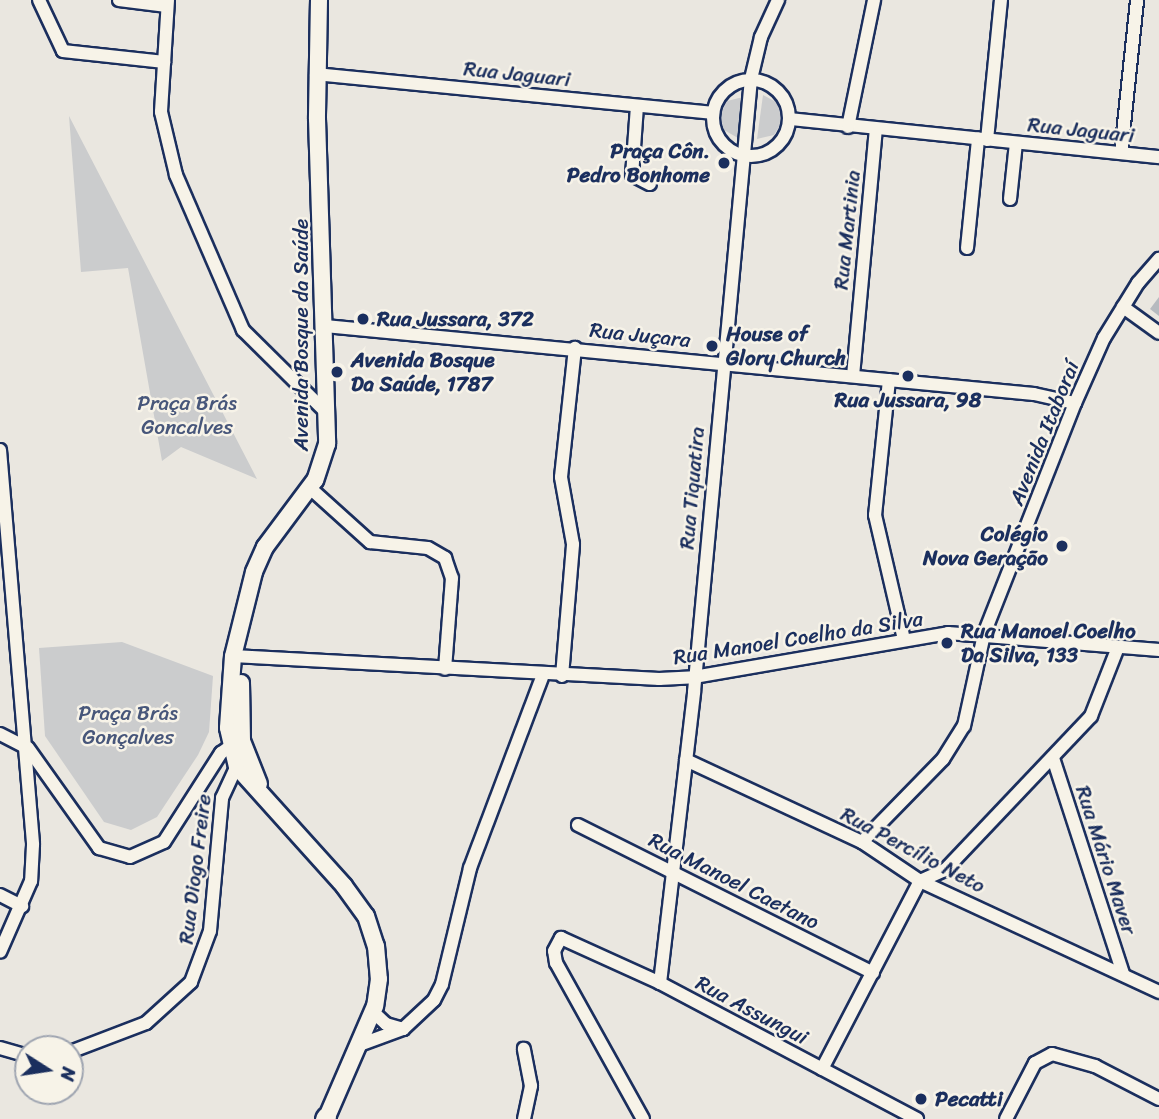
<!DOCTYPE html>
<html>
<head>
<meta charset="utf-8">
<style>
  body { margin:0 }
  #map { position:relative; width:1159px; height:1119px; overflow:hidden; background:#eae7e0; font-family:Sriracha,sans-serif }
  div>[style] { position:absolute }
  .green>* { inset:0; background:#cbcccd }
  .building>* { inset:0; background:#b6babf }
  .roads { filter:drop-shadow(2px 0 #1b2f5e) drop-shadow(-2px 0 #1b2f5e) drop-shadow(0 2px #1b2f5e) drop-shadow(0 -2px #1b2f5e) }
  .minor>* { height:12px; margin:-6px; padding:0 6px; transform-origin:6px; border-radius:6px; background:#f7f3e8 }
  .minor>.ring { margin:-6px; padding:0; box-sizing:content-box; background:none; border:12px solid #f7f3e8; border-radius:50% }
  .tertiary>* { height:16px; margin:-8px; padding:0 8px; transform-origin:8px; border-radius:8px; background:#f7f3e8 }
  .secondary>* { height:19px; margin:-9.5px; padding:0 9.5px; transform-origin:9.5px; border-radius:9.5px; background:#f7f3e8 }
  .dots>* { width:19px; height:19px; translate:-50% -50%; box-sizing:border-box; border:4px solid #f7f3e8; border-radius:50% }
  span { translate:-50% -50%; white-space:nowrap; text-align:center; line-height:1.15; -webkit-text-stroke:5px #f7f3e8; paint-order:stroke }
  .street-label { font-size:21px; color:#1b2f5e }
  .poi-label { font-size:21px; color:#1b2f5e; font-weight:700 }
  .right { translate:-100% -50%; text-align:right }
  .left { translate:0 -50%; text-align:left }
  .park-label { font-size:21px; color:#47567a }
  .north { position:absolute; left:14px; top:1035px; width:70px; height:70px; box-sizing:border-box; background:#f7f3e8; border:2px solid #9fa5b1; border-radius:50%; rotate:102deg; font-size:19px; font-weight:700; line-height:28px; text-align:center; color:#1b2f5e }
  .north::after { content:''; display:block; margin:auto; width:24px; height:32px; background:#1b2f5e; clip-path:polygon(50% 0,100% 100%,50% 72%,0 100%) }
</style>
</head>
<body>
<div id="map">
  <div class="green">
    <i style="clip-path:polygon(763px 95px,778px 103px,783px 120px,774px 135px,757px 139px)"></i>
    <i style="clip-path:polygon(743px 97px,738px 138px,724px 130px,720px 115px,727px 101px)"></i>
    <i style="clip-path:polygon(69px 116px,257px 479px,181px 447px,162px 461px,128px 268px,81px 272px)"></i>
    <i style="clip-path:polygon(122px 642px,213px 676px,209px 732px,198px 755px,157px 817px,131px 830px,104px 822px,45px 736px,39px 648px)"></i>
  </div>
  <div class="building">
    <i style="clip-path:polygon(1159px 297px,1159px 316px,1150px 309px)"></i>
  </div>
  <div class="roads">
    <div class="minor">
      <i style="left:39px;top:0;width:56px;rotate:64.8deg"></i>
      <i style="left:63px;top:51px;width:102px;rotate:6.2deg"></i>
      <i style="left:119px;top:0;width:48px;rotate:7.1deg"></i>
      <i style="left:168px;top:0;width:112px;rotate:93.6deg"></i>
      <i style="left:161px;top:112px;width:65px;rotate:76.6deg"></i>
      <i style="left:176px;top:175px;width:169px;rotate:66.6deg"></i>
      <i style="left:243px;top:330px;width:117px;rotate:44.7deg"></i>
      <i style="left:316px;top:74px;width:399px;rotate:5.6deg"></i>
      <i class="ring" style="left:713px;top:80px;width:64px;height:64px"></i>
      <i style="left:637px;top:106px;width:69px;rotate:94.1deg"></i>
      <i style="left:632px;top:175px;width:20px;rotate:27deg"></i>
      <i style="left:790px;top:119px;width:371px;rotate:5.9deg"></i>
      <i style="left:848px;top:127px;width:130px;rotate:-78.4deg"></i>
      <i style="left:987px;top:140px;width:141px;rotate:-84.3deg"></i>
      <i style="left:1121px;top:153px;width:154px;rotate:-84deg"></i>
      <i style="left:1010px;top:199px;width:56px;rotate:-83.9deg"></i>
      <i style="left:967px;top:248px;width:110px;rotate:-84.2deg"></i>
      <i style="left:1123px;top:307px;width:44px;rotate:35.8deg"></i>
      <i style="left:325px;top:326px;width:712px;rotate:5.48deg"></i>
      <i style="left:1034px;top:394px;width:42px;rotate:12.4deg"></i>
      <i style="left:853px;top:376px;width:247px;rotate:-84.7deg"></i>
      <i style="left:889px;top:380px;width:136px;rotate:95.9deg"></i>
      <i style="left:875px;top:515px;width:128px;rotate:76.9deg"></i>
      <i style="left:0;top:450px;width:396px;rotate:85.2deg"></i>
      <i style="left:33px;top:845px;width:36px;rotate:93deg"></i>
      <i style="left:31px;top:881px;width:77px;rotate:113.6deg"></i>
      <i style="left:310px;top:488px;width:81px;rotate:42deg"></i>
      <i style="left:370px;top:542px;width:58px;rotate:5.9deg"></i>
      <i style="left:428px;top:548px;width:20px;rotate:30deg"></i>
      <i style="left:445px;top:558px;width:21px;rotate:71deg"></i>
      <i style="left:452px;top:578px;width:91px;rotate:94.4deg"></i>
      <i style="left:233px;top:656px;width:427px;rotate:3.1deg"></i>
      <i style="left:659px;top:679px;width:35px;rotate:-3deg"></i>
      <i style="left:694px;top:677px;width:258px;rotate:-9.8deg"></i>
      <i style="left:948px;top:633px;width:212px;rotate:4.6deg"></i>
      <i style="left:562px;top:676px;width:132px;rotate:-85.2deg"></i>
      <i style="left:573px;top:544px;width:68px;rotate:-100.2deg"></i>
      <i style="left:561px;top:477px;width:130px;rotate:-83.8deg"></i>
      <i style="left:0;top:734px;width:31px;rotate:27deg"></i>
      <i style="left:28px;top:748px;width:123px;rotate:54.6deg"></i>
      <i style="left:99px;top:848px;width:32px;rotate:16deg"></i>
      <i style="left:130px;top:857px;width:37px;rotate:-24deg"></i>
      <i style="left:164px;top:842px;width:106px;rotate:-57.4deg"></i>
      <i style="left:221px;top:753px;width:19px;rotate:-36deg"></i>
      <i style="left:1053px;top:758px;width:227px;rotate:72deg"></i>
      <i style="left:686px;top:760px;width:194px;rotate:25deg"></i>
      <i style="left:862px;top:842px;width:70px;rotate:33.9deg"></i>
      <i style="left:920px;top:881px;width:264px;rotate:24.9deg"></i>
      <i style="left:578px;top:825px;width:330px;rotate:26.6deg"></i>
      <i style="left:862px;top:842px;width:116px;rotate:-45.7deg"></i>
      <i style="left:943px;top:759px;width:39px;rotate:-58deg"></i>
      <i style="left:964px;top:726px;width:94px;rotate:-77.7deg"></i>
      <i style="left:984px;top:634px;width:248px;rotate:-68.5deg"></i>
      <i style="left:1075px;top:403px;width:71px;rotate:-66deg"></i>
      <i style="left:1104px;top:338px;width:65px;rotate:-58.3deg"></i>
      <i style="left:1138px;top:283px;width:32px;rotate:-49deg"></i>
      <i style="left:0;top:895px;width:25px;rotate:27deg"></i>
      <i style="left:660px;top:983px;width:293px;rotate:-83.3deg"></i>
      <i style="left:694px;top:692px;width:616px;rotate:-84.69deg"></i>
      <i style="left:751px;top:79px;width:43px;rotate:-76.6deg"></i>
      <i style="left:761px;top:37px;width:41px;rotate:-65.3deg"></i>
      <i style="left:372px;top:1011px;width:19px;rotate:43deg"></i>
      <i style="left:386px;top:1024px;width:18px;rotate:16deg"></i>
      <i style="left:359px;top:1045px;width:47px;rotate:-20deg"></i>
      <i style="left:403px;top:1029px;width:42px;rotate:-43.1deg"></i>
      <i style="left:434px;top:1000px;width:18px;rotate:-63deg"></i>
      <i style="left:442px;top:984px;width:119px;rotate:-76.4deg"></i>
      <i style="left:470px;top:868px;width:206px;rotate:-69.3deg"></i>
      <i style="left:0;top:1048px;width:29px;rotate:16deg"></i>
      <i style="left:70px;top:1052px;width:81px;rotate:-20.9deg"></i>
      <i style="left:146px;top:1023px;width:61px;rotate:-42.3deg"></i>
      <i style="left:191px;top:982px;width:54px;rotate:-69.6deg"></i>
      <i style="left:210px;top:931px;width:134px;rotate:-84.8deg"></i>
      <i style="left:222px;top:798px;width:43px;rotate:-65.2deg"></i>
      <i style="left:822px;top:1069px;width:212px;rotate:-62.5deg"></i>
      <i style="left:920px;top:881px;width:27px;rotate:-24deg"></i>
      <i style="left:945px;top:870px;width:212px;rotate:-46.5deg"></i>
      <i style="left:1091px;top:716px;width:74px;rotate:-68.6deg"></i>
      <i style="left:524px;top:1119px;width:34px;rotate:-78deg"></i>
      <i style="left:531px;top:1086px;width:38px;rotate:-101deg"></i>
      <i style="left:643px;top:1119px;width:179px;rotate:-119.1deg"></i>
      <i style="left:556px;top:963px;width:12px;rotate:-99deg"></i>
      <i style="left:554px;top:951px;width:15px;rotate:-62deg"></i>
      <i style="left:561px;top:938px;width:109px;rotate:24.4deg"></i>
      <i style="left:660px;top:983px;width:291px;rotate:27.9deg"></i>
      <i style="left:1006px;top:1119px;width:63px;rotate:-62.6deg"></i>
      <i style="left:1035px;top:1063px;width:19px;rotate:-28deg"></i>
      <i style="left:1052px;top:1054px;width:45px;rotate:15.6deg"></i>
      <i style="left:1095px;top:1066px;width:72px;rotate:27.3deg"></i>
    </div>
    <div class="tertiary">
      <i style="left:319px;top:0;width:119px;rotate:91deg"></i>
      <i style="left:317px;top:119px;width:325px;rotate:88.2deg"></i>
      <i style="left:327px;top:444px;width:38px;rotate:108deg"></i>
      <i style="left:315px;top:480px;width:84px;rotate:126.7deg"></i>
      <i style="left:265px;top:547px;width:27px;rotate:114deg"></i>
      <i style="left:254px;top:572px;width:87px;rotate:104deg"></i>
      <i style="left:233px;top:656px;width:72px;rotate:94deg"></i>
      <i style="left:228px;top:728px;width:40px;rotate:77deg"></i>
      <i style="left:237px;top:767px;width:160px;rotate:48deg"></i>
      <i style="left:344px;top:886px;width:37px;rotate:54deg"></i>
      <i style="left:366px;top:916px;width:32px;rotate:72deg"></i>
      <i style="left:376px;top:946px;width:33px;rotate:85deg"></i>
      <i style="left:379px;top:979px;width:27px;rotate:98deg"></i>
      <i style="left:375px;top:1006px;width:123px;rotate:113.4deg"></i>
      <i style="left:241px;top:683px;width:58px;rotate:89deg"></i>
      <i style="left:242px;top:741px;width:46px;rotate:68.4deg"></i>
    </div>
    <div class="secondary">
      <i style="left:325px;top:1119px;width:2px;rotate:-63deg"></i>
    </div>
  </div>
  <div class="dots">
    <i style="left:724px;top:163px;background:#1b2f5e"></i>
    <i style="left:363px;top:319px;background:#1b2f5e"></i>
    <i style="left:712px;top:346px;background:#1b2f5e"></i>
    <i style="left:337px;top:372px;background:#1b2f5e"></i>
    <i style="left:908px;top:376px;background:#1b2f5e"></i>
    <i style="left:1062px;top:546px;background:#1b2f5e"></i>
    <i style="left:947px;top:643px;background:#1b2f5e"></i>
    <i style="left:921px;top:1099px;background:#1b2f5e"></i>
  </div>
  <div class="street-label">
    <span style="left:517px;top:74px;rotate:6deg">Rua Jaguari</span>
    <span style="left:1081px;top:130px;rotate:6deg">Rua Jaguari</span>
    <span style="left:847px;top:230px;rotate:-84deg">Rua Martinia</span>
    <span style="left:301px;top:335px;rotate:-90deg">Avenida Bosque da Saúde</span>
    <span style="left:640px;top:335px;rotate:6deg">Rua Juçara</span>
    <span style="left:1044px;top:433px;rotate:-68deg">Avenida Itaboraí</span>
    <span style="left:692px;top:488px;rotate:-85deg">Rua Tiquatira</span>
    <span style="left:798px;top:638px;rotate:-9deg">Rua Manoel Coelho da Silva</span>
    <span style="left:913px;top:850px;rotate:28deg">Rua Percílio Neto</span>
    <span style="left:1106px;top:860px;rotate:72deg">Rua Mário Maver</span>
    <span style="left:195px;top:869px;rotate:-83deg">Rua Diogo Freire</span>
    <span style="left:734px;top:881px;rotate:27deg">Rua Manoel Caetano</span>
    <span style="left:752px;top:1010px;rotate:28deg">Rua Assungui</span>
  </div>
  <div class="poi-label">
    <span class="right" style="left:710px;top:163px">Praça Côn.<br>Pedro Bonhome</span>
    <span class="left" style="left:377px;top:319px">Rua Jussara, 372</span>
    <span class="left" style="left:726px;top:346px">House of<br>Glory Church</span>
    <span class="left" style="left:351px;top:372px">Avenida Bosque<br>Da Saúde, 1787</span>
    <span style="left:908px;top:400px">Rua Jussara, 98</span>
    <span class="right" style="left:1048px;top:546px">Colégio<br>Nova Geração</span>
    <span class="left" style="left:961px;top:643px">Rua Manoel Coelho<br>Da Silva, 133</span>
    <span class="left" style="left:935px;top:1099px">Pecatti</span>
  </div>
  <div class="park-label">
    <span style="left:187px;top:415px">Praça Brás<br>Goncalves</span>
    <span style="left:128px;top:725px">Praça Brás<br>Gonçalves</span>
  </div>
  <div class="north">N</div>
</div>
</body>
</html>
